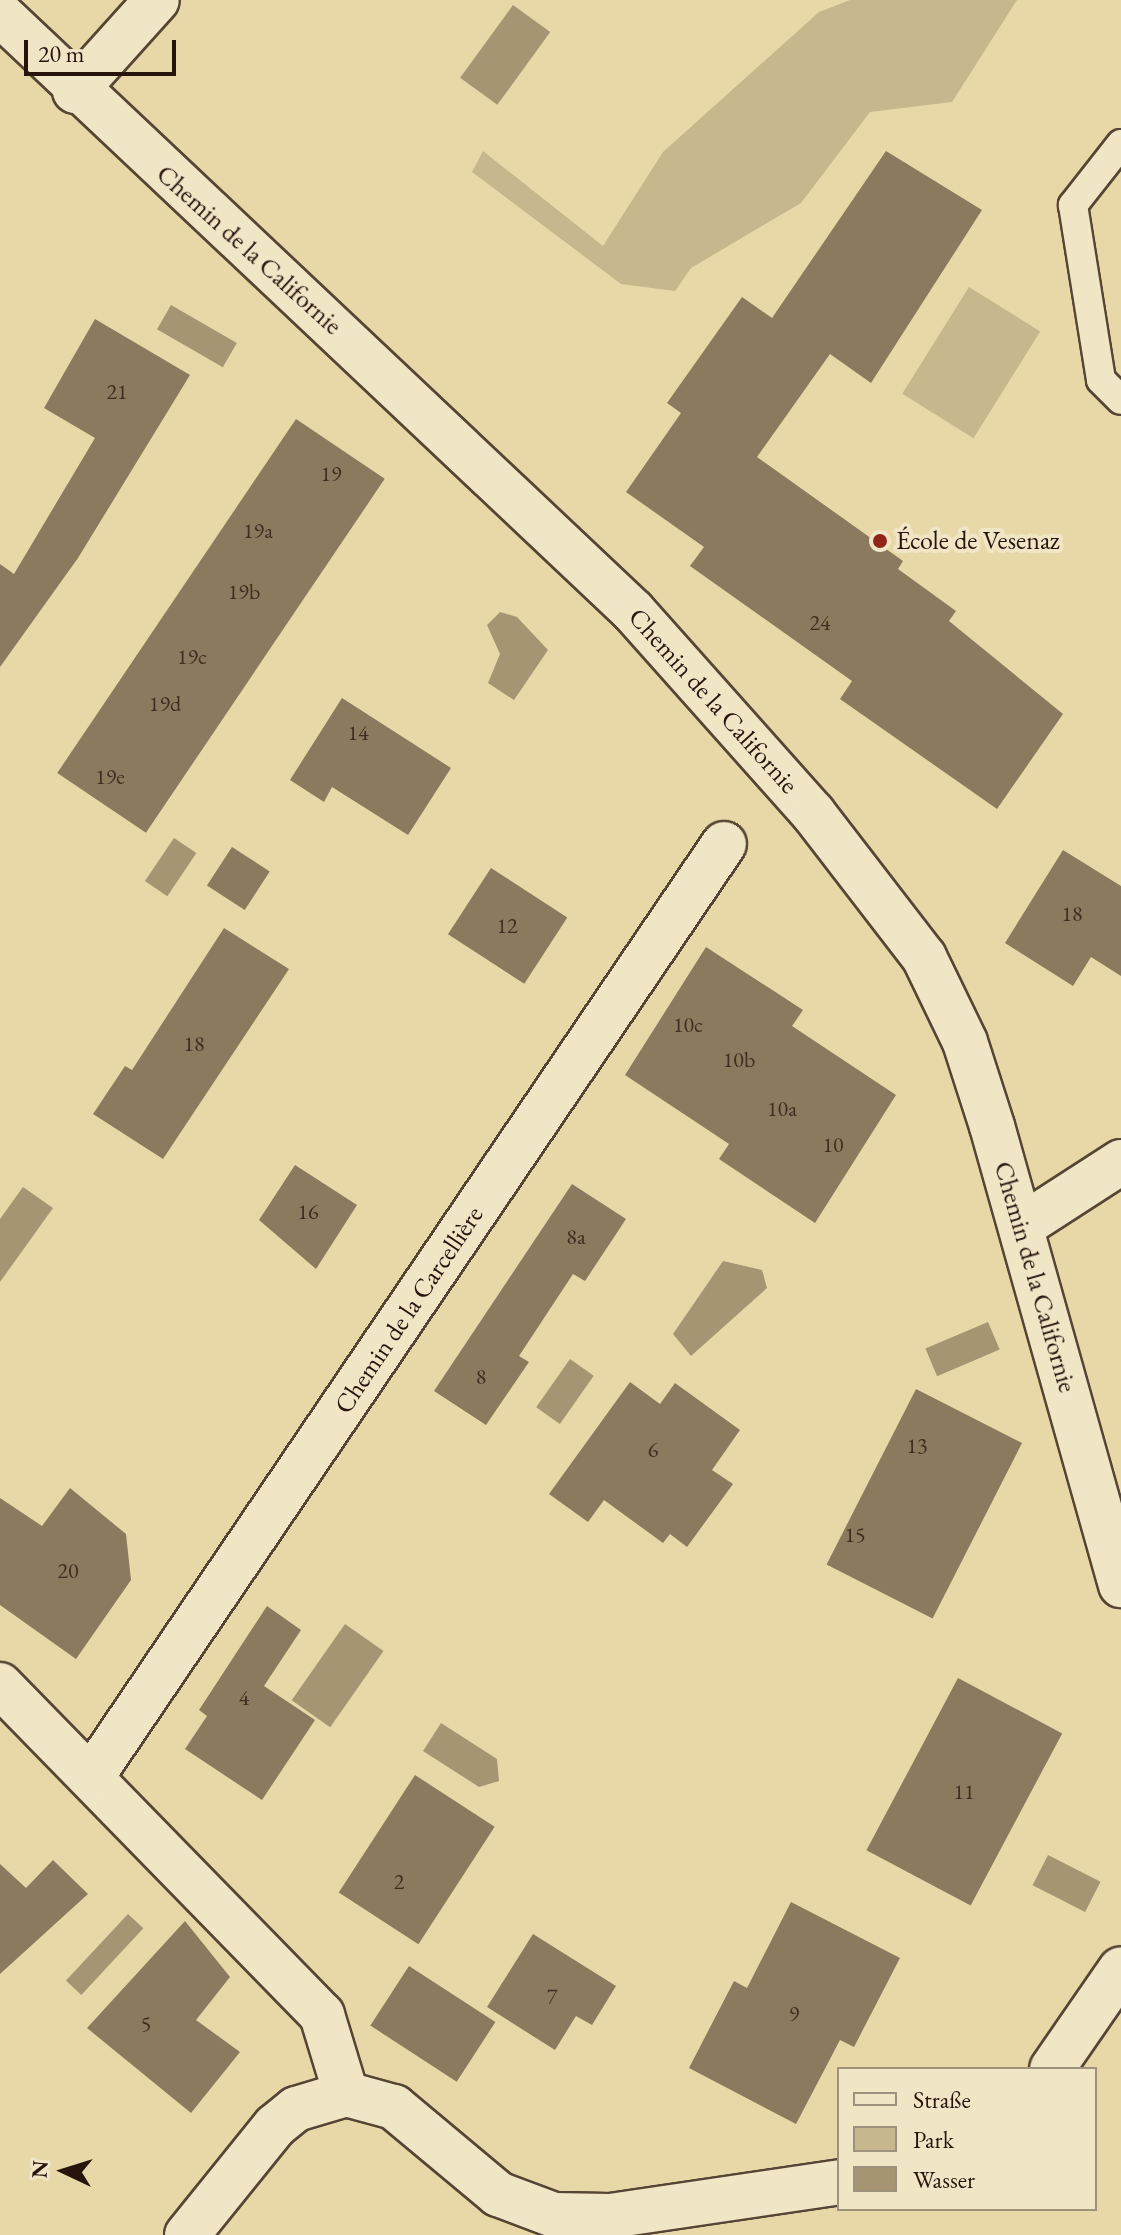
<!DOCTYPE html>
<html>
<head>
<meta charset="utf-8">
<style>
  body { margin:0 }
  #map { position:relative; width:1121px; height:2235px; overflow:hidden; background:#e8d8a7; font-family:"EB Garamond",serif }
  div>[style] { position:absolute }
  .green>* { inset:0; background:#c7b78d; transform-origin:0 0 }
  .water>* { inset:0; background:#a69573; transform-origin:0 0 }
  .building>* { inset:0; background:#8b7a5d; transform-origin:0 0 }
  .roads { filter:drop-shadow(2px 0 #564534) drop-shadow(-2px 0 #564534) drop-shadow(0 2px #564534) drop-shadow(0 -2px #564534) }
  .service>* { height:28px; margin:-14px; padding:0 14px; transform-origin:14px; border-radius:14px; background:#f0e6c6 }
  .minor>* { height:44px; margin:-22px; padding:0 22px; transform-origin:22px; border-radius:22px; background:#f0e6c6 }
  .dots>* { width:22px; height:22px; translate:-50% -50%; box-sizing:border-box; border:4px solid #f0e6c6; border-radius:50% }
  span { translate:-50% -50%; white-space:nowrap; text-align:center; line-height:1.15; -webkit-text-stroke:8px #f0e6c6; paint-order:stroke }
  .number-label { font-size:22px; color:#3f2e21 }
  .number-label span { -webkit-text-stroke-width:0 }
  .street-label { font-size:26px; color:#26140d }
  .poi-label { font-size:26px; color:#26140d }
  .left { translate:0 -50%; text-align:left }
  .legend { position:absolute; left:837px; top:2067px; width:260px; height:144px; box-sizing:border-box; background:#f0e6c6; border:2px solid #9f927c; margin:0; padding:10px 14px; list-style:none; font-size:24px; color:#26140d }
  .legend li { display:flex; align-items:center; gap:16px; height:40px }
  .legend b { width:40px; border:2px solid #9f927c }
  .north { position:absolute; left:24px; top:2131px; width:80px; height:80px; -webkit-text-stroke:6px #f0e6c6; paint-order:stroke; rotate:274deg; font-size:22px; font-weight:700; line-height:32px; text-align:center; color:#26140d }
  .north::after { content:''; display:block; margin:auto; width:28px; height:36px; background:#26140d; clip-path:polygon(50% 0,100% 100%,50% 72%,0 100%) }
  .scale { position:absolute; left:24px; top:40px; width:152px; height:36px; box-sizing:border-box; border:4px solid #26140d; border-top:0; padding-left:10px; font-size:24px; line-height:28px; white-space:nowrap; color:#26140d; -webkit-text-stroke:6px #f0e6c6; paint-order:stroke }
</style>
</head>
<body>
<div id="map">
  <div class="green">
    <i style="clip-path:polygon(850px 0,1017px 0,952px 102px,870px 112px,801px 203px,691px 268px,675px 291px,621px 284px,472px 172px,483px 151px,603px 246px,663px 152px,819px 12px)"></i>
    <i style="left:969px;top:287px;width:84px;height:126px;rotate:32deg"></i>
  </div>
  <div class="water">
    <i style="left:513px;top:5px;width:46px;height:90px;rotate:36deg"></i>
    <i style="left:171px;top:305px;width:76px;height:28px;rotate:30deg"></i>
    <i style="clip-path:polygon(500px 612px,517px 617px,548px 650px,514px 700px,488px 683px,500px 654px,487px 625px)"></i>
    <i style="left:174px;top:838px;width:27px;height:52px;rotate:34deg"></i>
    <i style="clip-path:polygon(23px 1187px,53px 1208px,0 1282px,0 1219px)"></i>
    <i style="clip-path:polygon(723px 1261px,762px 1270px,767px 1288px,691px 1356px,673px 1334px)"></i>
    <i style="left:988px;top:1322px;width:30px;height:68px;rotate:67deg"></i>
    <i style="left:570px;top:1359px;width:29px;height:59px;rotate:35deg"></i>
    <i style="left:345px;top:1624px;width:47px;height:93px;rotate:35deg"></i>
    <i style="clip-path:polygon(441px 1723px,497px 1759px,499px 1781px,479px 1787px,423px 1751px)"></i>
    <i style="left:1048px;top:1855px;width:59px;height:34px;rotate:27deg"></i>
    <i style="left:128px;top:1914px;width:21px;height:91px;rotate:43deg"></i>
  </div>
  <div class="building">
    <i style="clip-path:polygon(886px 151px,982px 210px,871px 383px,830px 354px,757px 457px,903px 561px,898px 569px,956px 611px,949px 621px,1063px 714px,997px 809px,840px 699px,852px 681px,690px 566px,704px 547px,626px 492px,681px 413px,667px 403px,742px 297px,772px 318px)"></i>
    <i style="clip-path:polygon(95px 319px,190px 375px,78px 558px,0 667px,0 564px,14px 574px,95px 438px,44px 408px)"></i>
    <i style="left:296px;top:419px;width:107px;height:427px;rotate:34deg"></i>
    <i style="clip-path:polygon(342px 698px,451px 768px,408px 835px,332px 787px,324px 802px,290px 780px)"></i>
    <i style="left:232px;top:847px;width:45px;height:46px;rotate:33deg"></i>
    <i style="clip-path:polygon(1063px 850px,1121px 886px,1121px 976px,1091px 957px,1073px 986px,1005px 943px)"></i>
    <i style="left:491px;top:868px;width:91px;height:79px;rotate:33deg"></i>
    <i style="clip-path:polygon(224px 928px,289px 969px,163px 1159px,93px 1114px,125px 1066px,132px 1070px)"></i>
    <i style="clip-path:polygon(706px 947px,803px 1010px,792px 1026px,896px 1095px,815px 1223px,719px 1159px,729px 1144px,625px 1075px)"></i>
    <i style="clip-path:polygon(295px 1165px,357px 1205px,316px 1269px,259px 1220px)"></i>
    <i style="clip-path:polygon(572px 1184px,626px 1219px,585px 1281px,573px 1274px,519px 1356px,529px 1362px,486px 1425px,434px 1391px)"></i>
    <i style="clip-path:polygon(630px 1382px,660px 1404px,675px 1383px,740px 1430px,712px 1470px,733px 1484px,687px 1547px,670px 1534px,663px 1543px,604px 1500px,588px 1522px,549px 1494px)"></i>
    <i style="left:916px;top:1389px;width:119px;height:197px;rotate:27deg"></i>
    <i style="clip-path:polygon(70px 1488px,126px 1534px,131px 1580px,76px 1659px,0 1605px,0 1498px,42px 1526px)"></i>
    <i style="clip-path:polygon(267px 1606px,301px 1630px,264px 1686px,315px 1720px,262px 1800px,185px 1749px,207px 1716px,199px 1710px)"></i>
    <i style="left:958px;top:1678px;width:118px;height:195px;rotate:28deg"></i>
    <i style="left:415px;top:1775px;width:95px;height:140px;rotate:33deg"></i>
    <i style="clip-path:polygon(53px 1860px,88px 1894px,0 1974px,0 1864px,26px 1888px)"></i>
    <i style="clip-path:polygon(791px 1902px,900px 1958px,854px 2047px,840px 2040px,796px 2124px,689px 2068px,734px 1981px,747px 1988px)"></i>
    <i style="clip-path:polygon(185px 1921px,230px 1977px,196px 2020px,240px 2052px,191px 2113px,87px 2028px)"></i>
    <i style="clip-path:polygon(533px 1934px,616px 1986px,592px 2025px,576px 2016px,555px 2050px,487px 2007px)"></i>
    <i style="left:409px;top:1966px;width:103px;height:71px;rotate:33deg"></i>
  </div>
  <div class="roads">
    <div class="service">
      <i style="left:1121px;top:144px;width:78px;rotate:128.2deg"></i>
      <i style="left:1073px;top:205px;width:177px;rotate:80.9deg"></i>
      <i style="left:1101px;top:380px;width:28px;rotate:45deg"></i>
    </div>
    <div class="minor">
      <i style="left:0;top:14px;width:870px;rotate:43.32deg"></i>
      <i style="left:633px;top:611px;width:271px;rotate:48.3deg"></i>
      <i style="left:813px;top:813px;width:182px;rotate:52.4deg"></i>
      <i style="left:924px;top:957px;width:94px;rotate:64.2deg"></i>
      <i style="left:965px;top:1042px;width:88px;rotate:72.2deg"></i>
      <i style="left:992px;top:1126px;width:477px;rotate:74.3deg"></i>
      <i style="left:75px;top:91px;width:122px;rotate:-48deg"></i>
      <i style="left:1022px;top:1226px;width:118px;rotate:-32.9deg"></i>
      <i style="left:0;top:1685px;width:461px;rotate:45.7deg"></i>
      <i style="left:322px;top:2015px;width:83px;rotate:73.1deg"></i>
      <i style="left:92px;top:1776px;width:1126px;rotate:-55.86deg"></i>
      <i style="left:1052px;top:2069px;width:121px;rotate:-55.4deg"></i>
      <i style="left:187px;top:2235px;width:140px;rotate:-51.1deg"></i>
      <i style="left:275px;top:2126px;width:27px;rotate:-39deg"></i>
      <i style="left:296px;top:2109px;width:52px;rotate:-16.7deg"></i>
      <i style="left:346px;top:2094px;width:50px;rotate:15.2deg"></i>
      <i style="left:394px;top:2107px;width:136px;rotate:39.9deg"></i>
      <i style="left:498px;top:2194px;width:60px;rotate:20.6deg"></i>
      <i style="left:554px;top:2215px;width:56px;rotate:1deg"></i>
      <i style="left:610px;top:2216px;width:232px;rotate:-8.4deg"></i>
    </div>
  </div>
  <div class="dots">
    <i style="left:880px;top:541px;background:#8f2418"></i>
  </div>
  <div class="number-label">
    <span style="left:117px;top:392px">21</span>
    <span style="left:331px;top:474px">19</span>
    <span style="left:258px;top:531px">19a</span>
    <span style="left:244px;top:592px">19b</span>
    <span style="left:820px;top:623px">24</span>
    <span style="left:192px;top:657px">19c</span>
    <span style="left:165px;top:704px">19d</span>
    <span style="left:358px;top:733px">14</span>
    <span style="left:110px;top:777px">19e</span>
    <span style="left:1072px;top:914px">18</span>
    <span style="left:507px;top:926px">12</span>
    <span style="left:688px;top:1025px">10c</span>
    <span style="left:194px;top:1044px">18</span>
    <span style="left:739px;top:1060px">10b</span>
    <span style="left:782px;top:1109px">10a</span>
    <span style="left:833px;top:1145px">10</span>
    <span style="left:308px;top:1212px">16</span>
    <span style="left:576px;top:1237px">8a</span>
    <span style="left:481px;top:1377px">8</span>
    <span style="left:917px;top:1446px">13</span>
    <span style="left:653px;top:1450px">6</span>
    <span style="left:855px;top:1535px">15</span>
    <span style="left:68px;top:1571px">20</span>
    <span style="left:244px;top:1698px">4</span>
    <span style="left:964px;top:1792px">11</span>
    <span style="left:399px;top:1882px">2</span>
    <span style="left:552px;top:1997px">7</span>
    <span style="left:794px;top:2014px">9</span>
    <span style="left:146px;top:2024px">5</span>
  </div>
  <div class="street-label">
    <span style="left:249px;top:250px;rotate:42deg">Chemin de la Californie</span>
    <span style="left:713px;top:701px;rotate:48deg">Chemin de la Californie</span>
    <span style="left:1035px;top:1277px;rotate:74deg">Chemin de la Californie</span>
    <span style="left:409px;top:1310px;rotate:-56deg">Chemin de la Carcellière</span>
  </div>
  <div class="poi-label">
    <span class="left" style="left:896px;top:541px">École de Vesenaz</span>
  </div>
  <ul class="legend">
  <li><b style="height:10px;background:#f0e6c6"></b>Straße</li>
  <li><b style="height:22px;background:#c7b78d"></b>Park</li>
  <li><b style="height:22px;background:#a69573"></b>Wasser</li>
  </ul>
  <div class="north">N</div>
  <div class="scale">20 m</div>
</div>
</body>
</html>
